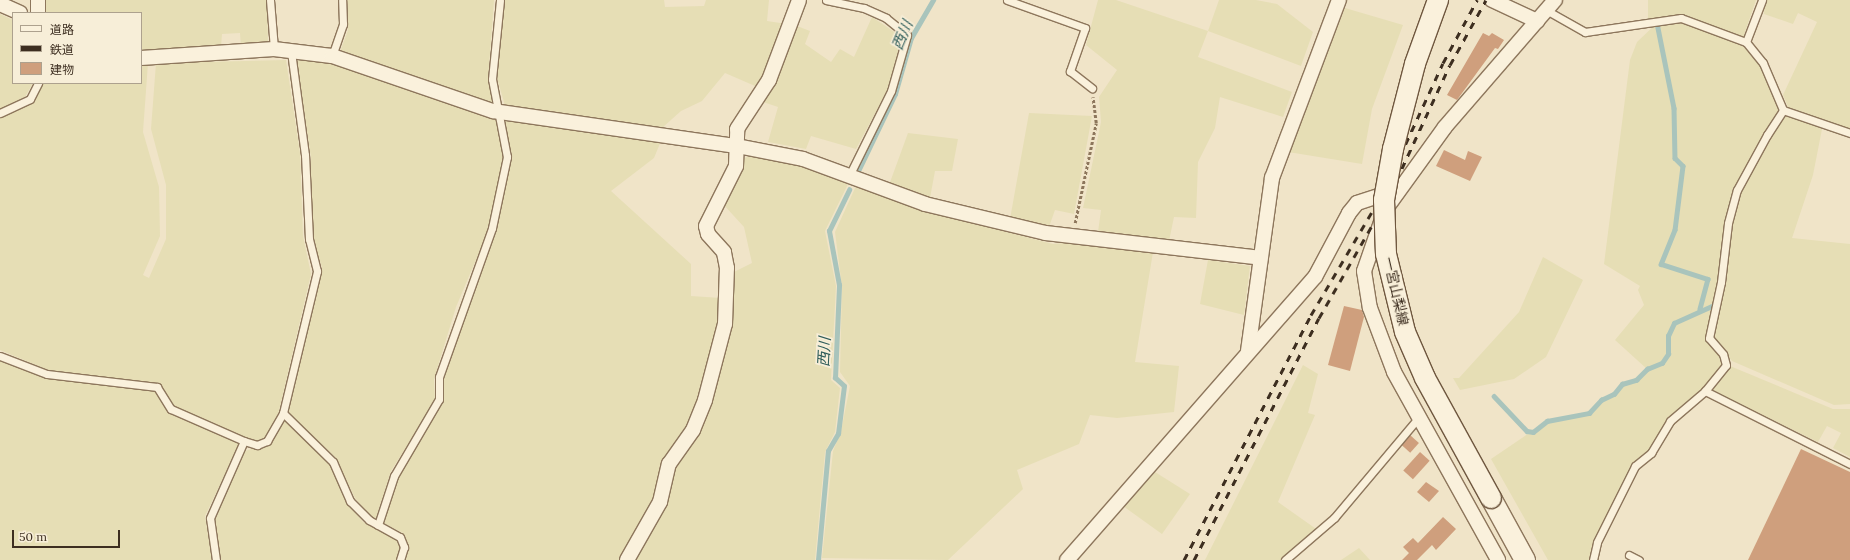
<!DOCTYPE html>
<html>
<head>
<meta charset="utf-8">
<style>
  body { margin:0 }
  #map { position:relative; width:1850px; height:560px; overflow:hidden; background:#f0e4c8; font-family:Lora,"Noto Sans JP",serif }
  div>[style] { position:absolute }
  .farmland>* { inset:0; background:#e6deb5 }
  .stream>* { height:4.5px; margin:-2.25px; padding:0 2.25px; transform-origin:2.25px; border-radius:2.25px; background:#a9c4bc }
  .building>* { inset:0; background:#cf9f7d; transform-origin:0 0 }
  .path>* { height:2.5px; margin-top:-1.25px; transform-origin:0; background:repeating-linear-gradient(90deg,#8d765c 0 3px,transparent 0 5px) }
  .roads { filter:drop-shadow(1px 0 #8d765c) drop-shadow(-1px 0 #8d765c) drop-shadow(0 1px #8d765c) drop-shadow(0 -1px #8d765c) }
  .lane>* { height:7px; margin:-3.5px; padding:0 3.5px; transform-origin:3.5px; border-radius:3.5px; background:#faf1dc }
  .street>* { height:14px; margin:-7px; padding:0 7px; transform-origin:7px; border-radius:7px; background:#faf1dc }
  .secondary>* { height:20px; margin:-10px; padding:0 10px; transform-origin:10px; border-radius:10px; background:#faf1dc }
  .rail>* { height:3px; margin-top:-1.5px; transform-origin:0; background:repeating-linear-gradient(90deg,#3d2e20 0 7px,transparent 0 14px) }
  .bridges { filter:drop-shadow(1px 0 #6f573f) drop-shadow(-1px 0 #6f573f) drop-shadow(0 1px #6f573f) drop-shadow(0 -1px #6f573f) }
  .secondary-bridge>* { height:20px; margin:-10px; padding:0 10px; transform-origin:10px; border-radius:10px; background:#faf1dc }
  span { translate:-50% -50%; white-space:nowrap; text-align:center; line-height:1.15; -webkit-text-stroke:3.5px #f7eed8; paint-order:stroke }
  .street-label { font-size:14px; color:#3d2e20 }
  .water-label { font-size:15px; color:#2f5d5a; font-style:italic }
  .legend { position:absolute; left:12px; top:12px; width:130px; height:72px; box-sizing:border-box; background:#f7eed8; border:1px solid #ada18e; margin:0; padding:5px 7px; list-style:none; font-size:12px; color:#3d2e20 }
  .legend li { display:flex; align-items:center; gap:8px; height:20px }
  .legend b { width:20px; border:1px solid #ada18e }
  .scale { position:absolute; left:12px; top:530px; width:108px; height:18px; box-sizing:border-box; border:2px solid #3d2e20; border-top:0; padding-left:5px; font-size:12px; line-height:14px; white-space:nowrap; color:#3d2e20; -webkit-text-stroke:3px #f7eed8; paint-order:stroke }
</style>
</head>
<body>
<div id="map">
  <div class="farmland">
    <i style="clip-path:polygon(44px 0,267px 0,268px 43px,241px 47px,240px 33px,222px 34px,221px 47px,141px 50px,141px 13px,44px 13px)"></i>
    <i style="clip-path:polygon(347px 0,494px 0,488px 80px,494px 105px,340px 52px,348px 30px)"></i>
    <i style="clip-path:polygon(503px 0,664px 0,665px 7px,704px 6px,706px 0,769px 0,767px 21px,787px 24px,762px 89px,725px 73px,702px 101px,681px 111px,662px 128px,650px 127px,506px 109px,497px 78px)"></i>
    <i style="clip-path:polygon(1098px 0,1116px 0,1208px 31px,1219px 0,1256px 0,1277px 4px,1313px 32px,1301px 66px,1208px 31px,1198px 57px,1292px 92px,1283px 117px,1220px 97px,1215px 128px,1198px 162px,1196px 218px,1174px 217px,1169px 241px,1098px 232px,1101px 210px,1083px 208px,1101px 122px,1099px 97px,1117px 70px,1086px 45px)"></i>
    <i style="clip-path:polygon(1648px 0,1756px 0,1743px 38px,1681px 15px,1648px 19px)"></i>
    <i style="clip-path:polygon(1765px 0,1850px 0,1850px 129px,1789px 109px,1783px 95px,1817px 22px,1798px 13px,1793px 24px,1764px 14px)"></i>
    <i style="clip-path:polygon(1345px 8px,1403px 25px,1372px 109px,1362px 164px,1288px 152px)"></i>
    <i style="clip-path:polygon(0 14px,13px 20px,13px 83px,33px 83px,25px 97px,0 109px)"></i>
    <i style="clip-path:polygon(872px 17px,902px 37px,887px 91px,856px 149px,811px 136px,806px 149px,768px 142px,778px 107px,763px 102px,797px 26px,810px 31px,805px 44px,831px 62px,840px 49px,854px 57px)"></i>
    <i style="clip-path:polygon(1681px 18px,1746px 42px,1763px 63px,1783px 110px,1737px 190px,1709px 338px,1726px 365px,1705px 391px,1670px 421px,1651px 453px,1635px 466px,1593px 560px,1548px 560px,1491px 459px,1547px 421px,1589px 413px,1601px 400px,1614px 394px,1622px 384px,1636px 380px,1647px 369px,1615px 340px,1644px 305px,1638px 290px,1640px 286px,1604px 264px,1630px 60px,1637px 42px,1657px 23px)"></i>
    <i style="clip-path:polygon(296px 56px,331px 59px,496px 116px,505px 157px,489px 229px,456px 307px,434px 379px,435px 401px,391px 471px,376px 518px,372px 519px,355px 498px,335px 457px,287px 411px,322px 267px,311px 236px,311px 158px)"></i>
    <i style="clip-path:polygon(286px 60px,300px 153px,303px 236px,311px 274px,279px 411px,267px 438px,255px 444px,212px 422px,171px 407px,158px 384px,53px 372px,0 350px,0 116px,20px 109px,33px 100px,42px 83px,141px 83px,141px 63px,148px 63px,143px 132px,159px 187px,160px 236px,143px 275px,149px 278px,166px 239px,166px 185px,151px 129px,156px 63px)"></i>
    <i style="clip-path:polygon(1029px 113px,1092px 116px,1074px 214px,1055px 210px,1049px 227px,1010px 219px)"></i>
    <i style="clip-path:polygon(1783px 115px,1823px 124px,1813px 175px,1792px 238px,1850px 244px,1850px 404px,1834px 405px,1732px 361px,1713px 338px,1732px 216px,1741px 189px)"></i>
    <i style="clip-path:polygon(503px 117px,661px 141px,654px 158px,611px 191px,691px 264px,691px 296px,721px 298px,720px 322px,701px 398px,655px 502px,624px 560px,404px 560px,408px 547px,403px 533px,383px 523px,396px 477px,443px 400px,443px 379px,496px 226px,511px 156px)"></i>
    <i style="clip-path:polygon(908px 133px,958px 139px,952px 171px,935px 171px,930px 198px,889px 185px)"></i>
    <i style="clip-path:polygon(754px 153px,804px 163px,849px 182px,825px 231px,836px 286px,831px 380px,840px 388px,835px 432px,825px 452px,815px 560px,632px 560px,673px 464px,699px 429px,732px 273px,752px 263px,744px 227px,722px 203px,743px 159px)"></i>
    <i style="clip-path:polygon(856px 186px,916px 209px,1053px 244px,1077px 242px,1153px 252px,1135px 362px,1179px 366px,1174px 412px,1117px 418px,1090px 415px,1079px 444px,1017px 470px,1023px 489px,948px 560px,822px 558px,833px 451px,841px 431px,850px 386px,840px 372px,842px 287px,835px 232px)"></i>
    <i style="clip-path:polygon(1543px 257px,1583px 280px,1546px 357px,1514px 379px,1460px 390px,1453px 378px,1459px 378px,1519px 312px)"></i>
    <i style="clip-path:polygon(1208px 260px,1250px 266px,1244px 315px,1200px 304px)"></i>
    <i style="clip-path:polygon(0 356px,52px 379px,153px 389px,168px 411px,240px 443px,205px 516px,212px 560px,0 560px)"></i>
    <i style="clip-path:polygon(1303px 365px,1318px 374px,1308px 413px,1315px 415px,1278px 502px,1319px 531px,1285px 560px,1205px 560px)"></i>
    <i style="clip-path:polygon(1730px 366px,1833px 409px,1850px 409px,1850px 457px,1833px 448px,1841px 433px,1827px 426px,1818px 442px,1712px 390px)"></i>
    <i style="clip-path:polygon(284px 419px,300px 431px,329px 463px,348px 503px,363px 522px,399px 539px,401px 547px,397px 560px,218px 560px,213px 518px,242px 452px,270px 443px)"></i>
    <i style="clip-path:polygon(1155px 472px,1190px 494px,1162px 534px,1123px 506px)"></i>
    <i style="clip-path:polygon(1359px 548px,1370px 560px,1341px 560px)"></i>
  </div>
  <div class="stream">
    <i style="left:1657px;top:23px;width:87px;rotate:78.7deg"></i>
    <i style="left:1674px;top:108px;width:50px;rotate:88.9deg"></i>
    <i style="left:1675px;top:158px;width:11px;rotate:45deg"></i>
    <i style="left:1683px;top:166px;width:64px;rotate:97.1deg"></i>
    <i style="left:1675px;top:230px;width:37px;rotate:112deg"></i>
    <i style="left:1661px;top:264px;width:49px;rotate:17.7deg"></i>
    <i style="left:1708px;top:279px;width:31px;rotate:105deg"></i>
    <i style="left:859px;top:169px;width:83px;rotate:-64.4deg"></i>
    <i style="left:895px;top:94px;width:58px;rotate:-74.1deg"></i>
    <i style="left:911px;top:38px;width:44px;rotate:-59.9deg"></i>
    <i style="left:1494px;top:396px;width:48px;rotate:46.7deg"></i>
    <i style="left:1527px;top:431px;width:6px;rotate:9deg"></i>
    <i style="left:1533px;top:432px;width:18px;rotate:-38deg"></i>
    <i style="left:1547px;top:421px;width:43px;rotate:-10.8deg"></i>
    <i style="left:1589px;top:413px;width:18px;rotate:-47deg"></i>
    <i style="left:1601px;top:400px;width:14px;rotate:-25deg"></i>
    <i style="left:1614px;top:394px;width:13px;rotate:-51deg"></i>
    <i style="left:1622px;top:384px;width:15px;rotate:-16deg"></i>
    <i style="left:1636px;top:380px;width:16px;rotate:-45deg"></i>
    <i style="left:1647px;top:369px;width:16px;rotate:-22deg"></i>
    <i style="left:1662px;top:363px;width:11px;rotate:-56deg"></i>
    <i style="left:1668px;top:354px;width:18px;rotate:-90deg"></i>
    <i style="left:1668px;top:336px;width:14px;rotate:-65deg"></i>
    <i style="left:1674px;top:323px;width:44px;rotate:-24.2deg"></i>
    <i style="left:818px;top:560px;width:109px;rotate:-84.8deg"></i>
    <i style="left:828px;top:451px;width:20px;rotate:-60deg"></i>
    <i style="left:838px;top:434px;width:48px;rotate:-82.9deg"></i>
    <i style="left:844px;top:386px;width:12px;rotate:-138deg"></i>
    <i style="left:835px;top:378px;width:93px;rotate:-87.5deg"></i>
    <i style="left:839px;top:285px;width:55px;rotate:-100.5deg"></i>
    <i style="left:829px;top:231px;width:46px;rotate:-64deg"></i>
  </div>
  <div class="building">
    <i style="clip-path:polygon(1483px 33px,1489px 36px,1492px 33px,1504px 40px,1498px 49px,1495px 48px,1457px 100px,1447px 95px)"></i>
    <i style="clip-path:polygon(1444px 150px,1465px 160px,1468px 151px,1482px 157px,1470px 181px,1436px 166px)"></i>
    <i style="clip-path:polygon(1344px 306px,1362px 310px,1364px 317px,1350px 371px,1328px 365px)"></i>
    <i style="left:1410px;top:435px;width:12px;height:13px;rotate:42deg"></i>
    <i style="clip-path:polygon(1801px 449px,1850px 472px,1850px 560px,1748px 560px)"></i>
    <i style="left:1420px;top:452px;width:13px;height:25px;rotate:42deg"></i>
    <i style="clip-path:polygon(1426px 482px,1439px 491px,1429px 502px,1417px 492px)"></i>
    <i style="clip-path:polygon(1443px 517px,1456px 529px,1436px 550px,1432px 545px,1417px 560px,1402px 560px,1409px 553px,1403px 547px,1413px 538px,1418px 543px)"></i>
  </div>
  <div class="path">
    <i style="left:1075px;top:223px;width:102px;rotate:-78.1deg"></i>
    <i style="left:1096px;top:123px;width:26px;rotate:-97deg"></i>
  </div>
  <div class="roads">
    <div class="lane">
      <i style="left:270px;top:0;width:49px;rotate:85.3deg"></i>
      <i style="left:826px;top:0;width:39px;rotate:12deg"></i>
      <i style="left:864px;top:8px;width:24px;rotate:24deg"></i>
      <i style="left:886px;top:18px;width:27px;rotate:39deg"></i>
      <i style="left:907px;top:35px;width:58px;rotate:105.9deg"></i>
      <i style="left:891px;top:91px;width:95px;rotate:116.3deg"></i>
      <i style="left:1007px;top:0;width:83px;rotate:19.7deg"></i>
      <i style="left:1085px;top:28px;width:46px;rotate:109.2deg"></i>
      <i style="left:1070px;top:71px;width:28px;rotate:38deg"></i>
      <i style="left:1546px;top:10px;width:45px;rotate:29.4deg"></i>
      <i style="left:1585px;top:32px;width:97px;rotate:-8.3deg"></i>
      <i style="left:1681px;top:18px;width:69px;rotate:20.3deg"></i>
      <i style="left:1746px;top:42px;width:27px;rotate:51deg"></i>
      <i style="left:1763px;top:63px;width:51px;rotate:66.9deg"></i>
      <i style="left:1746px;top:42px;width:45px;rotate:-69.1deg"></i>
      <i style="left:332px;top:56px;width:34px;rotate:-71deg"></i>
      <i style="left:343px;top:24px;width:24px;rotate:-92deg"></i>
      <i style="left:0;top:113px;width:33px;rotate:-25deg"></i>
      <i style="left:30px;top:99px;width:18px;rotate:-63deg"></i>
      <i style="left:0;top:356px;width:50px;rotate:21deg"></i>
      <i style="left:47px;top:374px;width:111px;rotate:6.7deg"></i>
      <i style="left:157px;top:387px;width:26px;rotate:58deg"></i>
      <i style="left:171px;top:409px;width:80px;rotate:23.7deg"></i>
      <i style="left:1705px;top:391px;width:33px;rotate:-51deg"></i>
      <i style="left:1726px;top:365px;width:11px;rotate:-105deg"></i>
      <i style="left:1723px;top:354px;width:21px;rotate:-131deg"></i>
      <i style="left:1709px;top:338px;width:57px;rotate:-77.9deg"></i>
      <i style="left:1721px;top:282px;width:59px;rotate:-83.2deg"></i>
      <i style="left:1728px;top:223px;width:34px;rotate:-75deg"></i>
      <i style="left:1737px;top:190px;width:63px;rotate:-61.4deg"></i>
      <i style="left:1767px;top:135px;width:30px;rotate:-57deg"></i>
      <i style="left:1783px;top:110px;width:71px;rotate:18.9deg"></i>
      <i style="left:283px;top:413px;width:70px;rotate:44.4deg"></i>
      <i style="left:333px;top:462px;width:43px;rotate:66.4deg"></i>
      <i style="left:350px;top:501px;width:27px;rotate:45deg"></i>
      <i style="left:369px;top:520px;width:35px;rotate:29deg"></i>
      <i style="left:400px;top:537px;width:11px;rotate:68deg"></i>
      <i style="left:404px;top:547px;width:14px;rotate:107deg"></i>
      <i style="left:378px;top:525px;width:52px;rotate:-71.9deg"></i>
      <i style="left:394px;top:476px;width:89px;rotate:-59.7deg"></i>
      <i style="left:439px;top:399px;width:22px;rotate:-90deg"></i>
      <i style="left:439px;top:377px;width:158px;rotate:-70.4deg"></i>
      <i style="left:492px;top:228px;width:73px;rotate:-78.1deg"></i>
      <i style="left:507px;top:157px;width:79px;rotate:-100.9deg"></i>
      <i style="left:492px;top:79px;width:79px;rotate:-84.2deg"></i>
      <i style="left:1629px;top:555px;width:11px;rotate:27deg"></i>
      <i style="left:216px;top:560px;width:42px;rotate:-98.1deg"></i>
      <i style="left:210px;top:518px;width:84px;rotate:-66.2deg"></i>
      <i style="left:244px;top:441px;width:14px;rotate:17deg"></i>
      <i style="left:257px;top:445px;width:11px;rotate:-22deg"></i>
      <i style="left:267px;top:441px;width:32px;rotate:-60deg"></i>
      <i style="left:283px;top:413px;width:146px;rotate:-76.5deg"></i>
      <i style="left:317px;top:271px;width:33px;rotate:-104deg"></i>
      <i style="left:309px;top:239px;width:84px;rotate:-92.7deg"></i>
      <i style="left:305px;top:155px;width:105px;rotate:-97.7deg"></i>
      <i style="left:1285px;top:560px;width:65px;rotate:-40.6deg"></i>
      <i style="left:1334px;top:518px;width:132px;rotate:-49.9deg"></i>
      <i style="left:1593px;top:560px;width:18px;rotate:-77deg"></i>
      <i style="left:1597px;top:542px;width:85px;rotate:-63.4deg"></i>
      <i style="left:1635px;top:466px;width:21px;rotate:-39deg"></i>
      <i style="left:1651px;top:453px;width:37px;rotate:-59deg"></i>
      <i style="left:1670px;top:421px;width:46px;rotate:-40.6deg"></i>
      <i style="left:1705px;top:391px;width:162px;rotate:26.7deg"></i>
    </div>
    <div class="street">
      <i style="left:1492px;top:0;width:50px;rotate:25deg"></i>
      <i style="left:0;top:4px;width:22px;rotate:24deg"></i>
      <i style="left:38px;top:13px;width:13px;rotate:-90deg"></i>
      <i style="left:141px;top:58px;width:133px;rotate:-3.9deg"></i>
      <i style="left:274px;top:49px;width:58px;rotate:6.9deg"></i>
      <i style="left:332px;top:56px;width:170px;rotate:18.9deg"></i>
      <i style="left:493px;top:111px;width:246px;rotate:8.2deg"></i>
      <i style="left:737px;top:146px;width:67px;rotate:11.1deg"></i>
      <i style="left:803px;top:159px;width:130px;rotate:20.2deg"></i>
      <i style="left:925px;top:204px;width:124px;rotate:13.5deg"></i>
      <i style="left:1046px;top:233px;width:216px;rotate:6.6deg"></i>
      <i style="left:1388px;top:206px;width:97px;rotate:-54.2deg"></i>
      <i style="left:1445px;top:127px;width:168px;rotate:-49.1deg"></i>
      <i style="left:1381px;top:222px;width:52px;rotate:109.1deg"></i>
      <i style="left:1364px;top:271px;width:37px;rotate:81deg"></i>
      <i style="left:1370px;top:308px;width:68px;rotate:69.4deg"></i>
      <i style="left:1394px;top:372px;width:215px;rotate:61deg"></i>
      <i style="left:1248px;top:351px;width:175px;rotate:-82.1deg"></i>
      <i style="left:1272px;top:178px;width:190px;rotate:-69.4deg"></i>
      <i style="left:627px;top:560px;width:67px;rotate:-60.4deg"></i>
      <i style="left:660px;top:502px;width:39px;rotate:-77deg"></i>
      <i style="left:669px;top:464px;width:42px;rotate:-54.8deg"></i>
      <i style="left:693px;top:430px;width:32px;rotate:-68deg"></i>
      <i style="left:705px;top:400px;width:79px;rotate:-75.3deg"></i>
      <i style="left:725px;top:324px;width:56px;rotate:-88deg"></i>
      <i style="left:727px;top:268px;width:16px;rotate:-101deg"></i>
      <i style="left:724px;top:252px;width:24px;rotate:-132deg"></i>
      <i style="left:708px;top:234px;width:8px;rotate:-104deg"></i>
      <i style="left:706px;top:226px;width:67px;rotate:-63.4deg"></i>
      <i style="left:736px;top:166px;width:37px;rotate:-88deg"></i>
      <i style="left:737px;top:129px;width:59px;rotate:-56.9deg"></i>
      <i style="left:769px;top:80px;width:85px;rotate:-69.4deg"></i>
      <i style="left:1067px;top:560px;width:376px;rotate:-48.8deg"></i>
      <i style="left:1315px;top:277px;width:72px;rotate:-62deg"></i>
      <i style="left:1349px;top:213px;width:13px;rotate:-51deg"></i>
      <i style="left:1357px;top:203px;width:26px;rotate:-18deg"></i>
      <i style="left:1382px;top:195px;width:7px;rotate:8deg"></i>
    </div>
    <div class="secondary">
      <i style="left:1491px;top:498px;width:71px;rotate:61.3deg"></i>
    </div>
  </div>
  <div class="rail">
    <i style="left:1184px;top:560px;width:276px;rotate:-62.6deg"></i>
    <i style="left:1311px;top:315px;width:139px;rotate:-59.4deg"></i>
    <i style="left:1382px;top:195px;width:145px;rotate:-65.2deg"></i>
    <i style="left:1443px;top:63px;width:72px;rotate:-61.6deg"></i>
    <i style="left:1194px;top:560px;width:272px;rotate:-62.7deg"></i>
    <i style="left:1319px;top:318px;width:143px;rotate:-60.2deg"></i>
    <i style="left:1390px;top:194px;width:142px;rotate:-65.1deg"></i>
    <i style="left:1450px;top:65px;width:74px;rotate:-61deg"></i>
  </div>
  <div class="bridges">
    <div class="secondary-bridge">
      <i style="left:1438px;top:0;width:68px;rotate:109.8deg"></i>
      <i style="left:1415px;top:64px;width:88px;rotate:104.5deg"></i>
      <i style="left:1393px;top:149px;width:52px;rotate:100deg"></i>
      <i style="left:1384px;top:200px;width:54px;rotate:87.9deg"></i>
      <i style="left:1386px;top:254px;width:80px;rotate:76.3deg"></i>
      <i style="left:1405px;top:332px;width:50px;rotate:66.5deg"></i>
      <i style="left:1425px;top:378px;width:137px;rotate:61.2deg"></i>
    </div>
  </div>
  <div class="street-label">
    <span style="left:1396px;top:291px;rotate:77deg">一宮山梨線</span>
  </div>
  <div class="water-label">
    <span style="left:902px;top:35px;rotate:-67deg">西川</span>
    <span style="left:824px;top:352px;rotate:-87deg">西川</span>
  </div>
  <ul class="legend">
  <li><b style="height:5px;background:#faf1dc"></b>道路</li>
  <li><b style="height:5px;background:#3d2e20"></b>鉄道</li>
  <li><b style="height:11px;background:#cf9f7d"></b>建物</li>
  </ul>
  <div class="scale">50 m</div>
</div>
</body>
</html>
